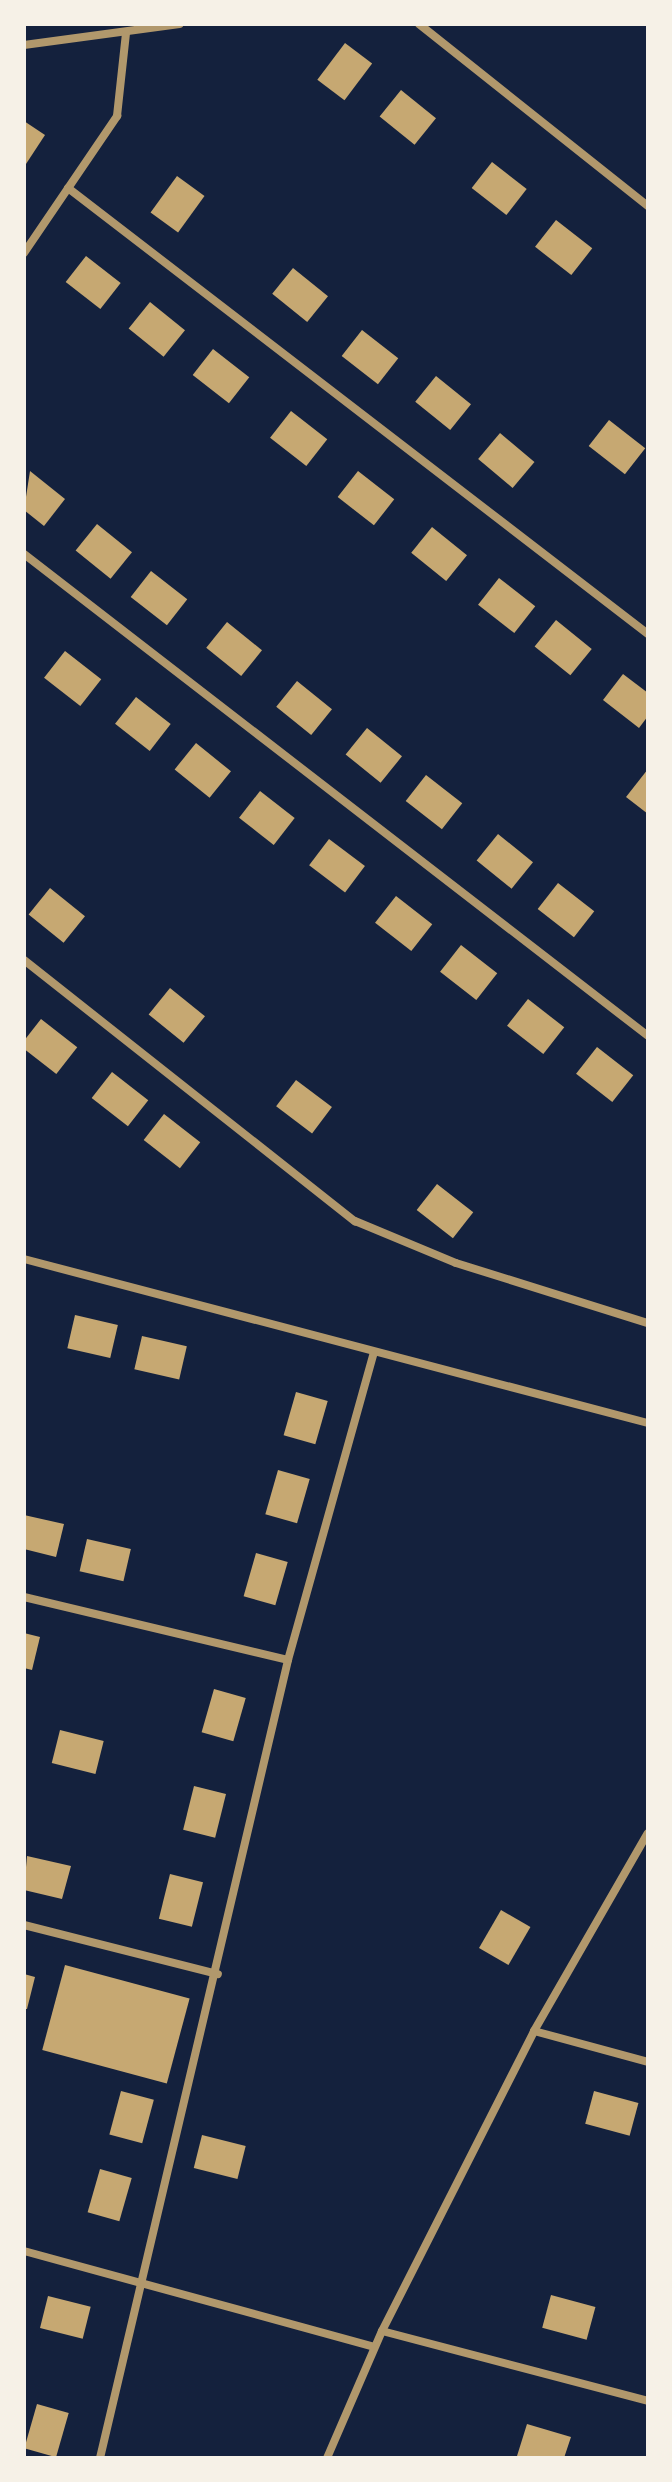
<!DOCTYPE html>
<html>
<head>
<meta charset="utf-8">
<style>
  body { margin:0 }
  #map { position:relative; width:672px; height:2482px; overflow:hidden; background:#14213d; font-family:"Asap Condensed",sans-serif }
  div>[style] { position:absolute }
  .building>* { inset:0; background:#c6a872; transform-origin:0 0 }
  .minor>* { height:8px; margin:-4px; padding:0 4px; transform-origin:4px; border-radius:4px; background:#b1986c }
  span { translate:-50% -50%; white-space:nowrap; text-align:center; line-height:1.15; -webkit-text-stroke:8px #f6f1e7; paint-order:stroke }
  .frame { position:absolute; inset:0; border:26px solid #f6f1e7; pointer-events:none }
</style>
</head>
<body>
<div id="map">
  <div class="building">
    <i style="left:345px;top:43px;width:34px;height:46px;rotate:37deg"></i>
    <i style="left:401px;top:90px;width:45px;height:34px;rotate:39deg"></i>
    <i style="clip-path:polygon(24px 121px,45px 135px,24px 167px)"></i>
    <i style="left:492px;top:162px;width:44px;height:33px;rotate:38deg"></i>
    <i style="left:177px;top:176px;width:34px;height:45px;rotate:36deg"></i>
    <i style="left:556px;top:220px;width:46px;height:34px;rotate:38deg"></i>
    <i style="left:86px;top:256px;width:44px;height:33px;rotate:38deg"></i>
    <i style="left:293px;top:268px;width:45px;height:33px;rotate:39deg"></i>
    <i style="left:150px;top:302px;width:45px;height:34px;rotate:39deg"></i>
    <i style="left:362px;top:330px;width:46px;height:33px;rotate:38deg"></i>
    <i style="left:213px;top:349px;width:46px;height:33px;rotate:38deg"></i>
    <i style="left:436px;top:376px;width:45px;height:33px;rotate:39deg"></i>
    <i style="left:291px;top:411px;width:46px;height:34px;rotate:38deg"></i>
    <i style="left:609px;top:420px;width:46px;height:33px;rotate:38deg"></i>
    <i style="left:500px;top:433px;width:45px;height:34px;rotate:40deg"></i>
    <i style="clip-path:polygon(30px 471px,65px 499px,44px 526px,24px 510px)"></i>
    <i style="left:358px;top:471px;width:46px;height:33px;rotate:38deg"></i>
    <i style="left:97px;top:524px;width:45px;height:34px;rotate:39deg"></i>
    <i style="left:432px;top:527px;width:45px;height:33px;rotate:39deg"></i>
    <i style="left:151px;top:571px;width:46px;height:33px;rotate:38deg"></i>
    <i style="left:499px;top:578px;width:46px;height:34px;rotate:38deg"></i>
    <i style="left:556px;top:620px;width:46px;height:34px;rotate:39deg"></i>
    <i style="left:227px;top:622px;width:45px;height:33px;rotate:39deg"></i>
    <i style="left:65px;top:651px;width:46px;height:34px;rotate:38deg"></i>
    <i style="clip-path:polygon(623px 674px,648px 693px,648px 716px,639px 728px,603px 700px)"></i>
    <i style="left:297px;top:681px;width:45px;height:33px;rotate:39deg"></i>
    <i style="left:136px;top:697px;width:44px;height:34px;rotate:38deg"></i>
    <i style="left:367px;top:728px;width:45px;height:34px;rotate:39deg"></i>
    <i style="left:196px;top:743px;width:45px;height:34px;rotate:39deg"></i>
    <i style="clip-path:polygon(648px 769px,648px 814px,626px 797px)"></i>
    <i style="left:426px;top:775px;width:46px;height:33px;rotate:38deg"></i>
    <i style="left:260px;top:791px;width:44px;height:34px;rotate:38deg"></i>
    <i style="left:498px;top:834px;width:45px;height:34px;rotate:39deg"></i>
    <i style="left:329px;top:839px;width:45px;height:33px;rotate:37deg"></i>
    <i style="left:558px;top:883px;width:46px;height:33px;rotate:38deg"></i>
    <i style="left:50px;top:888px;width:45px;height:34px;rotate:39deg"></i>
    <i style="left:396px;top:896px;width:46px;height:34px;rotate:38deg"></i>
    <i style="left:461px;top:945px;width:46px;height:34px;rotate:38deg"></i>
    <i style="left:170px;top:988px;width:45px;height:34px;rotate:39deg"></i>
    <i style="left:528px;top:999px;width:46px;height:34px;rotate:38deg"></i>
    <i style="left:41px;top:1019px;width:46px;height:34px;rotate:38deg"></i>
    <i style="left:597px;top:1047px;width:46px;height:34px;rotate:38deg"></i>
    <i style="left:112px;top:1072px;width:46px;height:33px;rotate:38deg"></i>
    <i style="left:296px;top:1080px;width:45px;height:33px;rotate:37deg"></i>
    <i style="left:164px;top:1114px;width:46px;height:33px;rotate:38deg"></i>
    <i style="left:437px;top:1184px;width:46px;height:33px;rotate:38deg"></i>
    <i style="left:75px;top:1315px;width:44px;height:34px;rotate:13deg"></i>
    <i style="left:142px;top:1336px;width:46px;height:34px;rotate:13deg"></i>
    <i style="left:296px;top:1392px;width:33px;height:45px;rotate:16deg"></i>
    <i style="left:278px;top:1470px;width:33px;height:46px;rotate:16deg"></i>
    <i style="clip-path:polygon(24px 1515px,64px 1524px,56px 1557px,24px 1549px)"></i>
    <i style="left:87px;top:1539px;width:45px;height:33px;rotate:13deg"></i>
    <i style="left:256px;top:1553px;width:33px;height:45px;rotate:16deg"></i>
    <i style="clip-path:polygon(24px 1633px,40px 1637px,32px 1670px,24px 1668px)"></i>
    <i style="left:214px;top:1689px;width:33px;height:45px;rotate:16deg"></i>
    <i style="left:60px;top:1730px;width:45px;height:34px;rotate:14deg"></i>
    <i style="left:194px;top:1786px;width:33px;height:45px;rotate:14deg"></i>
    <i style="clip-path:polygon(27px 1856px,71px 1866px,62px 1899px,24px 1890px)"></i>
    <i style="left:170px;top:1874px;width:34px;height:46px;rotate:14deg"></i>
    <i style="left:501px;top:1910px;width:34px;height:44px;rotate:30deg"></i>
    <i style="left:65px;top:1965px;width:129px;height:88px;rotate:15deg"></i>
    <i style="clip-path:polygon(24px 1974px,35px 1977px,27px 2009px,24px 2009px)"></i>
    <i style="left:121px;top:2091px;width:34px;height:45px;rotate:15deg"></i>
    <i style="left:594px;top:2091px;width:46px;height:34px;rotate:15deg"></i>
    <i style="left:202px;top:2135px;width:45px;height:34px;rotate:14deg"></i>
    <i style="left:100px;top:2169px;width:33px;height:45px;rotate:16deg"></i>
    <i style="left:551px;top:2295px;width:46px;height:34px;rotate:15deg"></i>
    <i style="left:48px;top:2296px;width:44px;height:33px;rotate:14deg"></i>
    <i style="left:37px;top:2404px;width:33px;height:46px;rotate:16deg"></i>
    <i style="clip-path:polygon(527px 2424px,571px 2437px,564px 2458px,517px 2456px)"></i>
  </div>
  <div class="minor">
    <i style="left:419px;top:24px;width:293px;rotate:38.5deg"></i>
    <i style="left:24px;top:45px;width:157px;rotate:-7.7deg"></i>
    <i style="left:68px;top:188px;width:732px;rotate:37.56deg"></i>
    <i style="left:24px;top:253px;width:166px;rotate:-55.8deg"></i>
    <i style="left:117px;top:116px;width:83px;rotate:-83.8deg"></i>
    <i style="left:24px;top:554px;width:788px;rotate:37.68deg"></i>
    <i style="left:24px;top:960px;width:422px;rotate:38.3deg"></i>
    <i style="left:355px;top:1221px;width:109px;rotate:22.6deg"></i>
    <i style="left:456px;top:1263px;width:201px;rotate:17.4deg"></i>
    <i style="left:24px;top:1259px;width:645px;rotate:14.73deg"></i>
    <i style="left:24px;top:1597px;width:271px;rotate:13.4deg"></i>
    <i style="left:24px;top:1925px;width:200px;rotate:14.2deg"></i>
    <i style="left:534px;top:2031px;width:118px;rotate:15.2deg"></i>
    <i style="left:24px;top:2251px;width:363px;rotate:15.3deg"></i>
    <i style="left:382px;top:2331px;width:275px;rotate:14.7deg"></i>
    <i style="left:100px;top:2458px;width:820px;rotate:-76.74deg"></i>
    <i style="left:288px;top:1660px;width:319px;rotate:-74.4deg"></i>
    <i style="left:327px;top:2458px;width:138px;rotate:-66.6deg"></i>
    <i style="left:382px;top:2331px;width:336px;rotate:-63.1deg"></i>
    <i style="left:534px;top:2031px;width:228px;rotate:-60.1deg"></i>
  </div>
  <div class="frame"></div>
</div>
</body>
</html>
